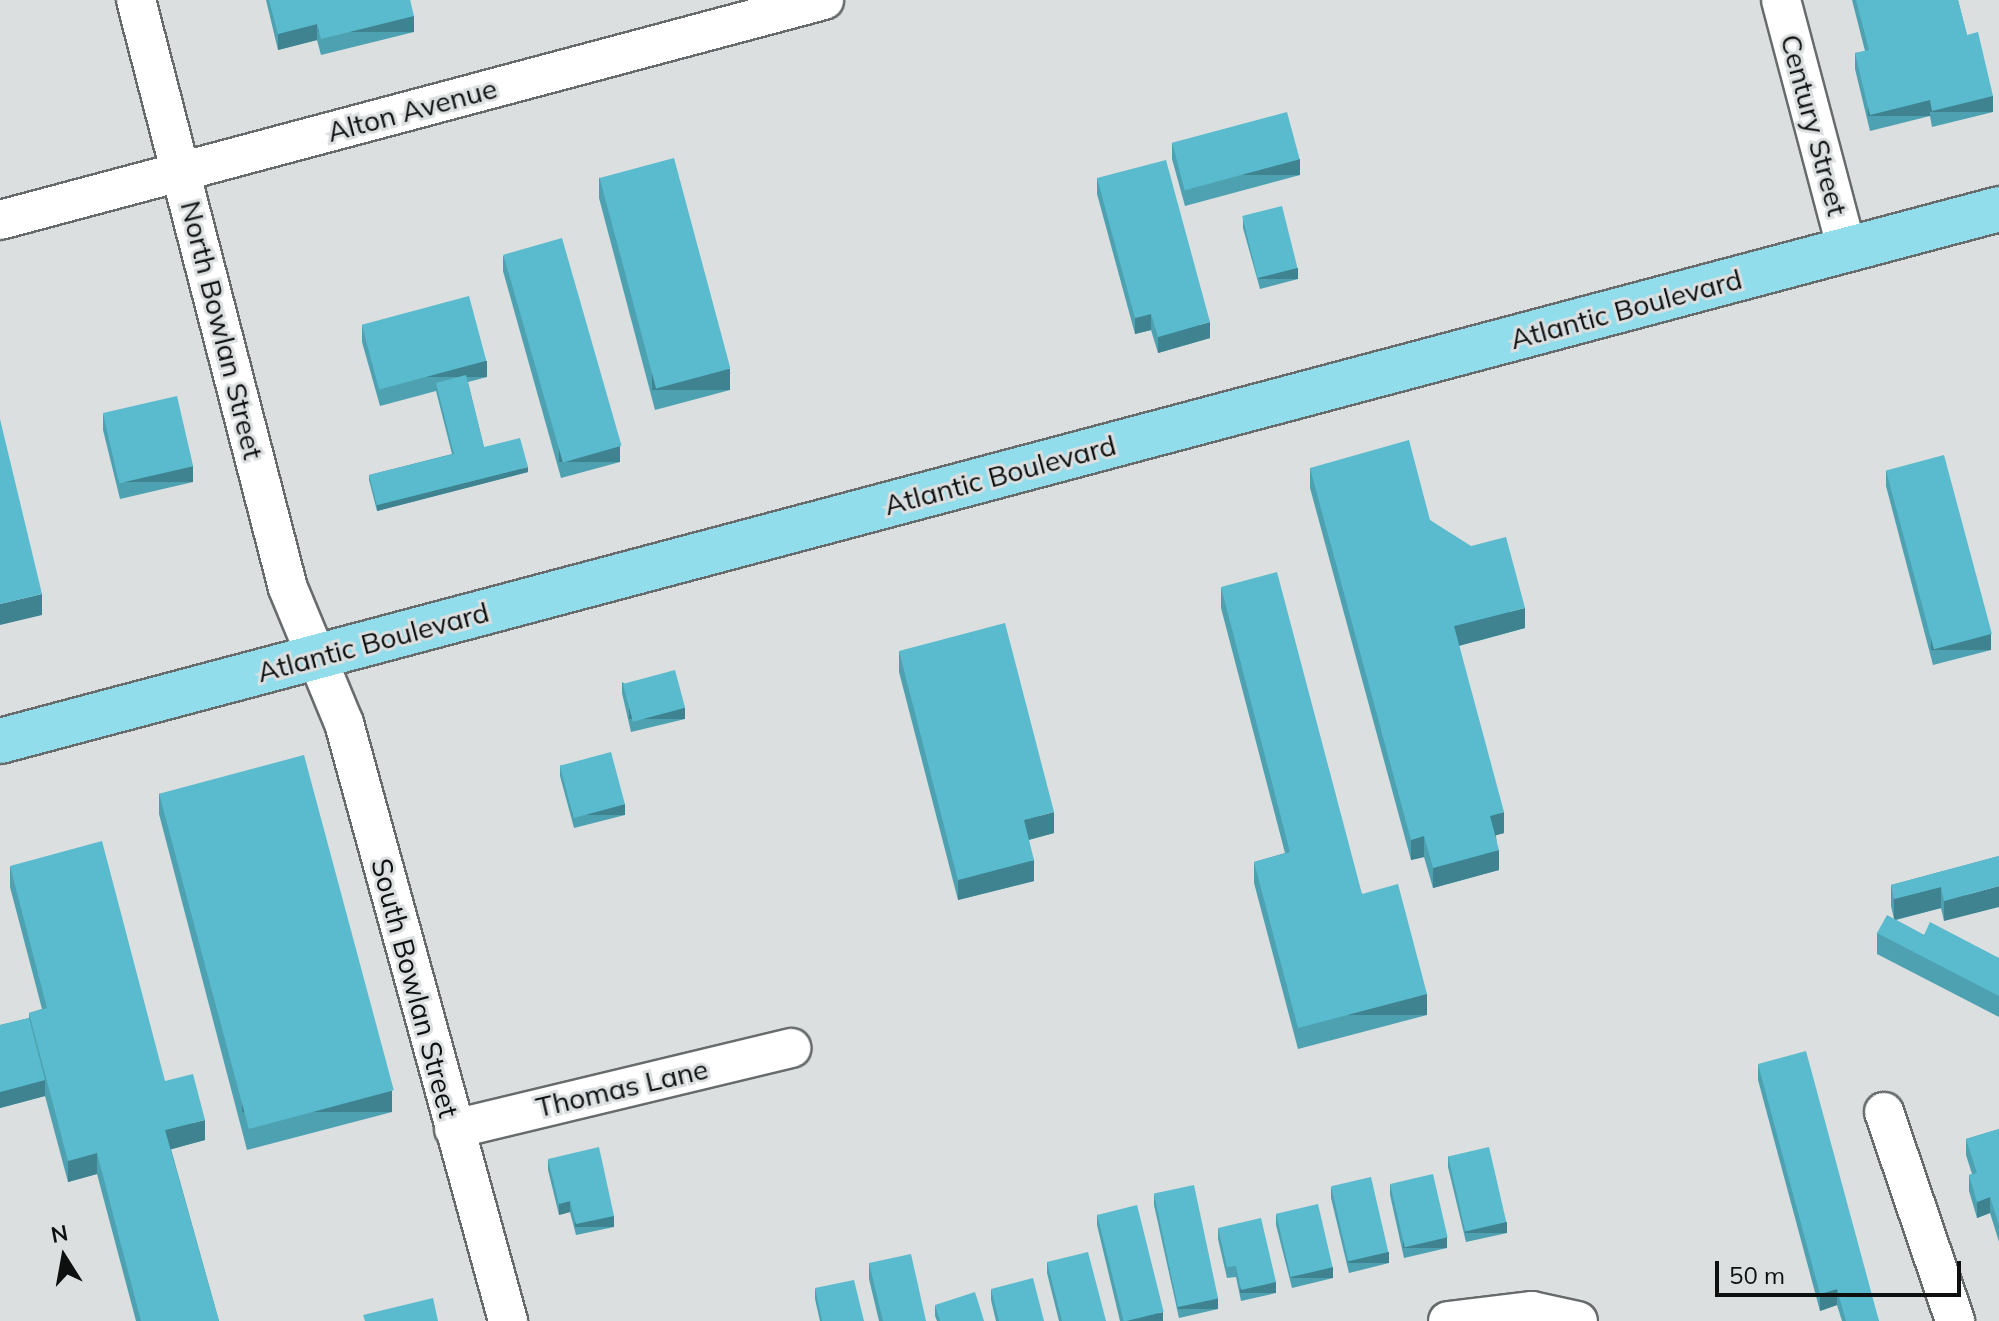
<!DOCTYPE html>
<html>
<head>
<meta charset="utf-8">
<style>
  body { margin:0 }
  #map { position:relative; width:1999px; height:1321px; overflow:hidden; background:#dbdfe0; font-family:Mulish,sans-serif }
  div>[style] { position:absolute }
  .roads { filter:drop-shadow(2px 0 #676b6c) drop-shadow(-2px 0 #676b6c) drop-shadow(0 2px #676b6c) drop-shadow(0 -2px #676b6c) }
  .minor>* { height:38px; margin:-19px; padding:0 19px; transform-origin:19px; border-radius:19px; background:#fff }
  .major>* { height:44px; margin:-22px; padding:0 22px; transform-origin:22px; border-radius:22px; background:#92ddeb }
  .wall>* { inset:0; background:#4da1b1 }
  .shaded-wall>* { inset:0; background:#3f8390; transform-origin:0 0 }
  .building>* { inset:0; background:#5abbce; transform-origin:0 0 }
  span { translate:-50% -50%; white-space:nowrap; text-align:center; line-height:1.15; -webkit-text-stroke:6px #dbdfe0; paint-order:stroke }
  .street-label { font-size:28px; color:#0e0f0f }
  .north { position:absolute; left:24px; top:1217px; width:80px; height:80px; -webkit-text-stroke:6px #dbdfe0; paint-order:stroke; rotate:349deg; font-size:22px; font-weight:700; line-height:32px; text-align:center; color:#0e0f0f }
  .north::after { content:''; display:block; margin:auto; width:28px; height:36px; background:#0e0f0f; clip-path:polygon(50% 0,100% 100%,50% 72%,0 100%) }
  .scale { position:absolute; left:1715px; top:1261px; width:246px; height:36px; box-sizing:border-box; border:4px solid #0e0f0f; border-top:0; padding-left:10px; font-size:24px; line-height:28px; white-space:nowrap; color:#0e0f0f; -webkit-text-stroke:6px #dbdfe0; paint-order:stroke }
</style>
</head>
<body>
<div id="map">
  <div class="roads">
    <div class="minor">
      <i style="left:136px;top:0;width:607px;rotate:75.51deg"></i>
      <i style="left:288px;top:588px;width:146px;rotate:67.5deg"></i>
      <i style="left:344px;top:723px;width:620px;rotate:74.66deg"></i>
      <i style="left:1781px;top:0;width:259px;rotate:75.2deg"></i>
      <i style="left:0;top:220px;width:853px;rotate:-14.95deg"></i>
      <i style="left:1884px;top:1112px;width:221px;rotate:71.2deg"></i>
      <i style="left:454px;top:1129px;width:347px;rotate:-13.5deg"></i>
      <i style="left:1448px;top:1321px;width:85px;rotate:-6.8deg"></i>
      <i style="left:1532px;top:1311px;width:47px;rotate:12.3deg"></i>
    </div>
    <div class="major">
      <i style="left:0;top:741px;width:2069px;rotate:-14.9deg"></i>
    </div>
  </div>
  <div class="wall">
    <i style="clip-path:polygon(266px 0,410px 0,414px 32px,321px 55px,317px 40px,278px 50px)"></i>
    <i style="clip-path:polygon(1852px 0,1958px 0,1967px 35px,1993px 112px,1932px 127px,1930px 116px,1870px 131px,1855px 69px,1855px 53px,1865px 51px)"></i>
    <i style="clip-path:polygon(1172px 143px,1300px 175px,1185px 206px,1172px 159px)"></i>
    <i style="clip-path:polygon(599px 177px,730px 390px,655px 410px,599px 198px)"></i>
    <i style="clip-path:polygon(1097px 178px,1210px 338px,1158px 353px,1151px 330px,1135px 334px,1097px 194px)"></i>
    <i style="clip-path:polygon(1243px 217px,1298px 279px,1260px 289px,1243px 228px)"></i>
    <i style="clip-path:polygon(503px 255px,620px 462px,561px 478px,503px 271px)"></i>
    <i style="clip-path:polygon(362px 326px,487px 377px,468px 382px,484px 447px,528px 472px,377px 511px,369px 480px,369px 475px,452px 454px,436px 391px,380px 406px,362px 342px)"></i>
    <i style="clip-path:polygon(103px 414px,193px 482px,120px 499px,103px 430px)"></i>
    <i style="clip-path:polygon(1310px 468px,1430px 520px,1525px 628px,1459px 646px,1504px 833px,1496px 835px,1499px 870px,1433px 888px,1424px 857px,1411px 860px,1310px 488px)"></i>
    <i style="clip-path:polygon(1886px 470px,1991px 650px,1933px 665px,1886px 486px)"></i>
    <i style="clip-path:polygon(1221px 587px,1362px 894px,1427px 1015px,1298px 1049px,1254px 883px,1254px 862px,1285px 853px,1221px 608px)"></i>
    <i style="clip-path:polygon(899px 651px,1054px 833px,1029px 840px,1034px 881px,958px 900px,899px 672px)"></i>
    <i style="clip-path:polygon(622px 682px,685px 719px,631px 732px,622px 693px)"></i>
    <i style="clip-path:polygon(560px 765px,625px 815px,574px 828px,560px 776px)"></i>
    <i style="clip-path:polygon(159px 793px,392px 1112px,247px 1150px,159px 814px)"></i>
    <i style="clip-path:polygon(1999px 856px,1944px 921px,1941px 908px,1896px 920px,1924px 935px,1999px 958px,1999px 1017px,1877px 954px,1877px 933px,1894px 919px,1891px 906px,1891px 885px)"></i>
    <i style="clip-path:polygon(10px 866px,165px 1081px,205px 1140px,171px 1149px,219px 1321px,136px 1321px,97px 1174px,68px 1182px,45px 1096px,0 1108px,0 1025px,29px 1018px,29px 1013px,42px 1009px,10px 887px)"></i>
    <i style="clip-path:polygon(1758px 1064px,1879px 1321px,1842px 1321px,1837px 1305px,1820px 1311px,1758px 1080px)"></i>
    <i style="clip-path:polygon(1999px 1129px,1999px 1242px,1990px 1213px,1977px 1218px,1969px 1191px,1969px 1175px,1972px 1174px,1966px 1155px,1966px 1139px)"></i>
    <i style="clip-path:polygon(1448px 1156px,1507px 1233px,1466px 1242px,1448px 1167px)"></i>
    <i style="clip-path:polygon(548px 1159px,614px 1227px,576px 1235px,570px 1212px,559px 1215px,548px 1170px)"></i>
    <i style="clip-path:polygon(1390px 1184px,1447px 1248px,1404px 1258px,1390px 1195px)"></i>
    <i style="clip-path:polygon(1331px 1187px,1389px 1263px,1349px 1273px,1331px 1198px)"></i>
    <i style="clip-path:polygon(1154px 1194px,1218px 1309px,1179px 1318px,1154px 1205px)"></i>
    <i style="clip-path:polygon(1097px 1214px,1163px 1321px,1120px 1321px,1097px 1225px)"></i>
    <i style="clip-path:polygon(1276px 1214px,1333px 1278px,1292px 1288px,1276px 1225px)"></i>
    <i style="clip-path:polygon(1218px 1228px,1276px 1293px,1241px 1301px,1236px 1277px,1227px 1278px,1218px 1239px)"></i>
    <i style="clip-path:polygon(1047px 1262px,1106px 1321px,1059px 1321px,1047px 1273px)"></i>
    <i style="clip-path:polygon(869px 1263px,926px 1321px,879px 1321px,869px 1279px)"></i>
    <i style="clip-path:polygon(815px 1288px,864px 1321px,820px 1321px,815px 1299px)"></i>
    <i style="clip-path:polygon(991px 1289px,1044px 1321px,996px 1321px,991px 1300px)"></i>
    <i style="clip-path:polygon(935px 1305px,984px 1321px,937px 1321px,935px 1316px)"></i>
  </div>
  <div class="shaded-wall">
    <i style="left:414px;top:16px;width:16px;height:96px;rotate:90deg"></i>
    <i style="clip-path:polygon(317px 24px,317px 40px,278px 50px,278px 34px)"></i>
    <i style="left:1993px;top:96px;width:16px;height:63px;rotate:90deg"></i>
    <i style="left:1930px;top:100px;width:16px;height:62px;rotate:90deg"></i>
    <i style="left:1300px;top:159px;width:16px;height:119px;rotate:90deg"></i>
    <i style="left:1298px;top:268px;width:11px;height:39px;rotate:90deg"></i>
    <i style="clip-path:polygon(1151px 314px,1151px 330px,1135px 334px,1135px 318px)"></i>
    <i style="clip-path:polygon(1210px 322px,1210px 338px,1158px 353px,1158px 337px)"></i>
    <i style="left:487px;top:361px;width:16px;height:111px;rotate:90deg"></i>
    <i style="left:730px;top:369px;width:21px;height:78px;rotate:90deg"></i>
    <i style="left:620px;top:446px;width:16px;height:61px;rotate:90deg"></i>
    <i style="left:193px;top:466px;width:16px;height:75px;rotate:90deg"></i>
    <i style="clip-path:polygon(528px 467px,528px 472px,377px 511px,377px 505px)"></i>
    <i style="clip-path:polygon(42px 594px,42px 615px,0 625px,0 604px)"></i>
    <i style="clip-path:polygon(1525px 608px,1525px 628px,1454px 647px,1454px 626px)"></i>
    <i style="left:1991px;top:634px;width:16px;height:60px;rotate:90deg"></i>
    <i style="left:685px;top:708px;width:11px;height:56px;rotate:90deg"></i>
    <i style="left:625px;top:804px;width:11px;height:53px;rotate:90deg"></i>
    <i style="clip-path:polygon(1054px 812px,1054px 833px,1024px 841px,1024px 820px)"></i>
    <i style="clip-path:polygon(1504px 812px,1504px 833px,1490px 837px,1490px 816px)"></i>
    <i style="clip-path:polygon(1424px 836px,1424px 857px,1411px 860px,1411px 840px)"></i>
    <i style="clip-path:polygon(1499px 850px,1499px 870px,1433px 888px,1433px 868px)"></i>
    <i style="clip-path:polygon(1034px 860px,1034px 881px,958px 900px,958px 880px)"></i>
    <i style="clip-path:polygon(1999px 886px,1999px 907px,1944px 921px,1944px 901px)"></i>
    <i style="clip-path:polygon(1941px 887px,1941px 908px,1894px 920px,1894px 899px)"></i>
    <i style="left:1427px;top:994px;width:21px;height:133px;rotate:90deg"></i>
    <i style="clip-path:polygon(45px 1080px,45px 1096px,0 1108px,0 1092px)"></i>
    <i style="left:392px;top:1091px;width:21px;height:150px;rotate:90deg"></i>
    <i style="clip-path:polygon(205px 1120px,205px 1140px,165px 1151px,165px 1130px)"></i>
    <i style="clip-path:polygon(97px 1153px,97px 1174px,68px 1182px,68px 1161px)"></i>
    <i style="clip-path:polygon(1990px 1197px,1990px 1213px,1977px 1218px,1977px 1202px)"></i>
    <i style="clip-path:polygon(570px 1201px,570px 1212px,559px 1215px,559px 1204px)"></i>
    <i style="left:614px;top:1216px;width:11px;height:39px;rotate:90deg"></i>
    <i style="left:1507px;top:1222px;width:11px;height:42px;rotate:90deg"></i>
    <i style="left:1447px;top:1237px;width:11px;height:44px;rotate:90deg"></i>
    <i style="left:1389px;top:1252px;width:11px;height:41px;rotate:90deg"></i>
    <i style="left:1333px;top:1267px;width:11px;height:42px;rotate:90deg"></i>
    <i style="left:1276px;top:1282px;width:11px;height:36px;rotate:90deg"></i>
    <i style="clip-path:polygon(1837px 1289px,1837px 1305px,1820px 1311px,1820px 1294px)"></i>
    <i style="left:1218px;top:1298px;width:11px;height:40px;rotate:90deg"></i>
    <i style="clip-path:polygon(1163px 1312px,1163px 1321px,1125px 1321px)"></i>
  </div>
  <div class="building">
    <i style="clip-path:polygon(269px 0,410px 0,414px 16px,321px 39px,317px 24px,278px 34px)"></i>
    <i style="clip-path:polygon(1856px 0,1958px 0,1967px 35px,1978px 32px,1993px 96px,1932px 111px,1930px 100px,1870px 115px,1855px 53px,1869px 50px)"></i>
    <i style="left:1287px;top:112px;width:49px;height:119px;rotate:75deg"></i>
    <i style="left:674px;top:158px;width:218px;height:77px;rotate:75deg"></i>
    <i style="clip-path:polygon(1166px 160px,1210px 322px,1158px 337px,1151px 314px,1135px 318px,1097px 178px)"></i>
    <i style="left:1282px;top:206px;width:64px;height:41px;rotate:76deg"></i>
    <i style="left:562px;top:238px;width:216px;height:61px;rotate:74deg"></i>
    <i style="left:469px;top:296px;width:67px;height:111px;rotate:75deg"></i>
    <i style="clip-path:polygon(466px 375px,484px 447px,520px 438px,528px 467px,377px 505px,369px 475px,454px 454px,436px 383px)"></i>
    <i style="left:177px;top:396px;width:72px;height:76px;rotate:77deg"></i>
    <i style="clip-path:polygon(0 419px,42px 594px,0 604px)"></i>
    <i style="clip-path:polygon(1409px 440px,1430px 520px,1471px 546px,1506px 537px,1525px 608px,1454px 626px,1504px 812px,1490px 816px,1499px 850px,1433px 868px,1424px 836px,1411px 840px,1310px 468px)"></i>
    <i style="left:1944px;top:455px;width:185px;height:60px;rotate:75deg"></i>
    <i style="clip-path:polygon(1277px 572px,1362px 894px,1398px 884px,1427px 994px,1298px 1028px,1254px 862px,1290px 852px,1221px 587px)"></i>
    <i style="clip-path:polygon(1005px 623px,1054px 812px,1024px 820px,1034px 860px,958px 880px,899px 651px)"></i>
    <i style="left:675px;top:670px;width:39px;height:54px;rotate:75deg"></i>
    <i style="left:611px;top:752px;width:54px;height:53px;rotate:75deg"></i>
    <i style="left:304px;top:755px;width:347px;height:150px;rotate:75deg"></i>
    <i style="clip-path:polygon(102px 841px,165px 1081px,193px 1074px,205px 1120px,165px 1130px,219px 1321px,141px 1321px,97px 1153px,68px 1161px,29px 1013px,47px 1008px,10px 866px)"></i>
    <i style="clip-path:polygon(1999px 856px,1999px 886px,1944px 901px,1941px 887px,1894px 899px,1891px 885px)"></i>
    <i style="clip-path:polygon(1887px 915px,1924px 935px,1930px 922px,1999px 958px,1999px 996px,1877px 933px)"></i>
    <i style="clip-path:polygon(29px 1018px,45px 1080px,0 1092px,0 1025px)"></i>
    <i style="clip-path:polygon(1806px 1051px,1879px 1321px,1846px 1321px,1837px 1289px,1820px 1294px,1758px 1064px)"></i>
    <i style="clip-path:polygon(1999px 1129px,1999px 1225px,1990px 1197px,1977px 1202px,1969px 1175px,1977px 1173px,1966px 1139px)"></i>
    <i style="clip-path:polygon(599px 1147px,614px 1216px,576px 1224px,570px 1201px,559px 1204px,548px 1159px)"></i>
    <i style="left:1489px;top:1147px;width:77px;height:42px;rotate:77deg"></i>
    <i style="left:1433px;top:1174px;width:65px;height:44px;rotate:77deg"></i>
    <i style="left:1371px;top:1177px;width:77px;height:41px;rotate:77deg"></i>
    <i style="left:1194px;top:1185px;width:116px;height:41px;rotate:78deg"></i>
    <i style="left:1318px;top:1204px;width:65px;height:43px;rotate:77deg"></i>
    <i style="left:1137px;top:1205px;width:110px;height:41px;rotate:76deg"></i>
    <i style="clip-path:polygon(1261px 1218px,1276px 1282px,1241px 1290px,1236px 1266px,1227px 1267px,1218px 1228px)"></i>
    <i style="clip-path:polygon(1088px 1252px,1106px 1321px,1062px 1321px,1047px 1262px)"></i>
    <i style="clip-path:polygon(911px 1254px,926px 1321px,883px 1321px,869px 1263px)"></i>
    <i style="clip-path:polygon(1033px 1278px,1044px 1321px,999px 1321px,991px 1289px)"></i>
    <i style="clip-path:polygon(854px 1280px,864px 1321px,822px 1321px,815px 1288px)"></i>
    <i style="clip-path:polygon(975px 1292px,984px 1321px,940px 1321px,935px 1305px)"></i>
    <i style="clip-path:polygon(433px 1298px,438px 1321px,365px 1321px,363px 1315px)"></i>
  </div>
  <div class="street-label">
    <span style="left:412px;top:110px;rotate:-15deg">Alton Avenue</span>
    <span style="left:1814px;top:125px;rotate:75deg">Century Street</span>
    <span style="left:1626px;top:309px;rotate:-15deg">Atlantic Boulevard</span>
    <span style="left:222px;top:330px;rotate:76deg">North Bowlan Street</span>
    <span style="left:1000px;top:475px;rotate:-15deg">Atlantic Boulevard</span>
    <span style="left:373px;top:642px;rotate:-15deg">Atlantic Boulevard</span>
    <span style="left:415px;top:988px;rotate:75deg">South Bowlan Street</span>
    <span style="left:622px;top:1088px;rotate:-13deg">Thomas Lane</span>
  </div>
  <div class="north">N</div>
  <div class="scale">50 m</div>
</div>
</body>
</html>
